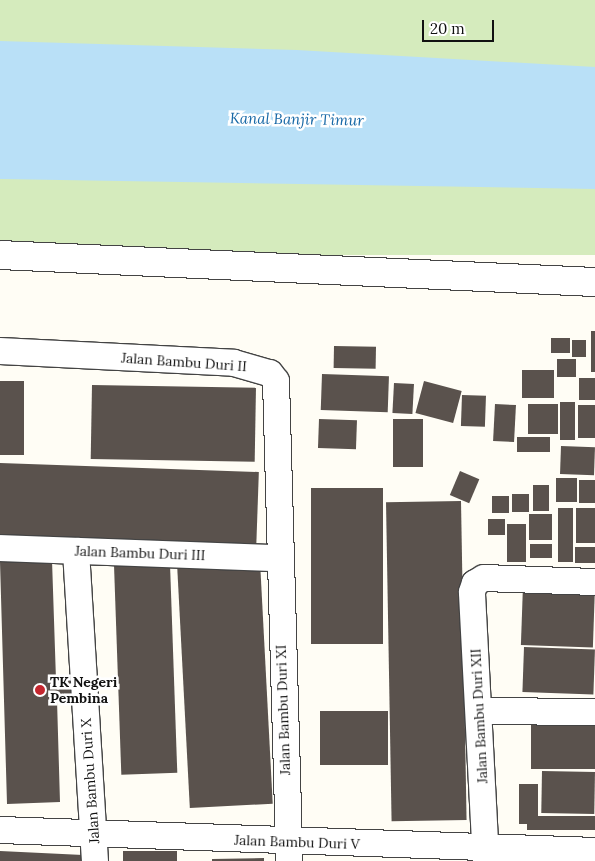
<!DOCTYPE html>
<html>
<head>
<meta charset="utf-8">
<style>
  body { margin:0 }
  #map { position:relative; width:595px; height:861px; overflow:hidden; background:#fffdf5; font-family:Lora,serif }
  div>[style] { position:absolute }
  .green>* { inset:0; background:#d5ebbd; transform-origin:0 0 }
  .water>* { inset:0; background:#b9e0f7 }
  .building>* { inset:0; background:#5a524d; transform-origin:0 0 }
  .roads { filter:drop-shadow(1px 0 #444) drop-shadow(-1px 0 #444) drop-shadow(0 1px #444) drop-shadow(0 -1px #444) }
  .minor>* { height:26px; margin:-13px; padding:0 13px; transform-origin:13px; border-radius:13px; background:#fff }
  .tertiary>* { height:28px; margin:-14px; padding:0 14px; transform-origin:14px; border-radius:14px; background:#fff }
  .dots>* { width:14px; height:14px; translate:-50% -50%; box-sizing:border-box; border:2px solid #fff; border-radius:50% }
  span { translate:-50% -50%; white-space:nowrap; text-align:center; line-height:1.15; -webkit-text-stroke:5px #fff; paint-order:stroke }
  .street-label { font-size:14px; color:#111 }
  .poi-label { font-size:14px; color:#111; font-weight:700 }
  .left { translate:0 -50%; text-align:left }
  .water-label { font-size:15px; color:#1768a6; font-style:italic }
  .scale { position:absolute; left:422px; top:20px; width:72px; height:22px; box-sizing:border-box; border:2px solid #111; border-top:0; padding-left:6px; font-size:15px; line-height:18px; white-space:nowrap; color:#111; -webkit-text-stroke:4px #fff; paint-order:stroke }
</style>
</head>
<body>
<div id="map">
  <div class="green">
    <i style="left:0;top:0;width:595px;height:255px"></i>
  </div>
  <div class="water">
    <i style="clip-path:polygon(0 41px,297px 50px,595px 67px,595px 189px,0 179px)"></i>
  </div>
  <div class="building">
    <i style="left:591px;top:331px;width:4px;height:41px"></i>
    <i style="left:551px;top:338px;width:19px;height:15px"></i>
    <i style="left:572px;top:340px;width:14px;height:17px"></i>
    <i style="left:334px;top:346px;width:42px;height:22px;rotate:1deg"></i>
    <i style="left:557px;top:359px;width:19px;height:18px"></i>
    <i style="left:522px;top:370px;width:32px;height:28px"></i>
    <i style="left:322px;top:374px;width:67px;height:36px;rotate:2deg"></i>
    <i style="left:579px;top:378px;width:16px;height:22px"></i>
    <i style="left:0;top:381px;width:24px;height:74px"></i>
    <i style="left:424px;top:381px;width:39px;height:33px;rotate:15deg"></i>
    <i style="left:394px;top:383px;width:20px;height:30px;rotate:3deg"></i>
    <i style="left:92px;top:385px;width:164px;height:74px;rotate:1deg"></i>
    <i style="left:462px;top:395px;width:24px;height:31px;rotate:2deg"></i>
    <i style="left:560px;top:402px;width:15px;height:38px"></i>
    <i style="left:495px;top:404px;width:21px;height:37px;rotate:3deg"></i>
    <i style="left:528px;top:404px;width:30px;height:30px"></i>
    <i style="left:578px;top:405px;width:17px;height:33px"></i>
    <i style="left:319px;top:419px;width:38px;height:29px;rotate:2deg"></i>
    <i style="left:393px;top:419px;width:30px;height:48px"></i>
    <i style="left:517px;top:437px;width:33px;height:15px"></i>
    <i style="left:561px;top:446px;width:34px;height:28px;rotate:2deg"></i>
    <i style="left:0;top:463px;width:259px;height:73px;rotate:2deg"></i>
    <i style="left:460px;top:471px;width:21px;height:26px;rotate:23deg"></i>
    <i style="left:556px;top:478px;width:21px;height:24px"></i>
    <i style="left:579px;top:480px;width:16px;height:23px"></i>
    <i style="left:533px;top:485px;width:16px;height:26px"></i>
    <i style="left:311px;top:488px;width:72px;height:156px"></i>
    <i style="left:512px;top:494px;width:17px;height:18px"></i>
    <i style="left:492px;top:496px;width:17px;height:17px"></i>
    <i style="left:461px;top:501px;width:319px;height:75px;rotate:89deg"></i>
    <i style="left:558px;top:508px;width:15px;height:54px"></i>
    <i style="left:576px;top:508px;width:19px;height:35px"></i>
    <i style="left:529px;top:514px;width:23px;height:26px"></i>
    <i style="left:488px;top:519px;width:17px;height:16px"></i>
    <i style="left:507px;top:524px;width:19px;height:38px"></i>
    <i style="left:530px;top:544px;width:22px;height:14px"></i>
    <i style="left:575px;top:547px;width:20px;height:16px"></i>
    <i style="clip-path:polygon(52px 560px,56px 680px,78px 679px,78px 699px,57px 700px,60px 802px,7px 804px,0 562px)"></i>
    <i style="left:260px;top:561px;width:243px;height:83px;rotate:87deg"></i>
    <i style="left:170px;top:564px;width:209px;height:56px;rotate:88deg"></i>
    <i style="left:523px;top:585px;width:72px;height:60px;rotate:2deg"></i>
    <i style="left:524px;top:647px;width:71px;height:45px;rotate:2deg"></i>
    <i style="left:388px;top:711px;width:54px;height:68px;rotate:90deg"></i>
    <i style="left:531px;top:717px;width:64px;height:52px"></i>
    <i style="left:542px;top:771px;width:53px;height:42px;rotate:1deg"></i>
    <i style="clip-path:polygon(519px 784px,538px 784px,538px 816px,595px 816px,595px 830px,527px 830px,527px 824px,519px 824px)"></i>
    <i style="clip-path:polygon(0 851px,83px 855px,83px 861px,0 861px)"></i>
    <i style="left:123px;top:851px;width:54px;height:10px"></i>
    <i style="clip-path:polygon(264px 858px,264px 861px,212px 861px,212px 859px)"></i>
  </div>
  <div class="roads">
    <div class="minor">
      <i style="left:0;top:351px;width:234px;rotate:2.9deg"></i>
      <i style="left:234px;top:363px;width:37px;rotate:16deg"></i>
      <i style="left:270px;top:373px;width:10px;rotate:53deg"></i>
      <i style="left:276px;top:381px;width:480px;rotate:88.4deg"></i>
      <i style="left:0;top:548px;width:279px;rotate:2.1deg"></i>
      <i style="left:76px;top:551px;width:311px;rotate:86.5deg"></i>
      <i style="left:479px;top:711px;width:116px;rotate:0.5deg"></i>
      <i style="left:0;top:830px;width:595px;rotate:2.02deg"></i>
      <i style="left:486px;top:861px;width:269px;rotate:-93deg"></i>
      <i style="left:472px;top:592px;width:9px;rotate:-72deg"></i>
      <i style="left:475px;top:583px;width:10px;rotate:-29deg"></i>
      <i style="left:484px;top:578px;width:111px;rotate:2.1deg"></i>
    </div>
    <div class="tertiary">
      <i style="left:0;top:255px;width:596px;rotate:2.6deg"></i>
    </div>
  </div>
  <div class="dots">
    <i style="left:40px;top:690px;background:#c4262e"></i>
  </div>
  <div class="street-label">
    <span style="left:184px;top:362px;rotate:4deg">Jalan Bambu Duri II</span>
    <span style="left:140px;top:553px;rotate:2deg">Jalan Bambu Duri III</span>
    <span style="left:283px;top:710px;rotate:-92deg">Jalan Bambu Duri XI</span>
    <span style="left:479px;top:716px;rotate:-93deg">Jalan Bambu Duri XII</span>
    <span style="left:90px;top:781px;rotate:-94deg">Jalan Bambu Duri X</span>
    <span style="left:297px;top:842px;rotate:2deg">Jalan Bambu Duri V</span>
  </div>
  <div class="poi-label">
    <span class="left" style="left:50px;top:690px">TK Negeri<br>Pembina</span>
  </div>
  <div class="water-label">
    <span style="left:297px;top:119px;rotate:1deg">Kanal Banjir Timur</span>
  </div>
  <div class="scale">20 m</div>
</div>
</body>
</html>
